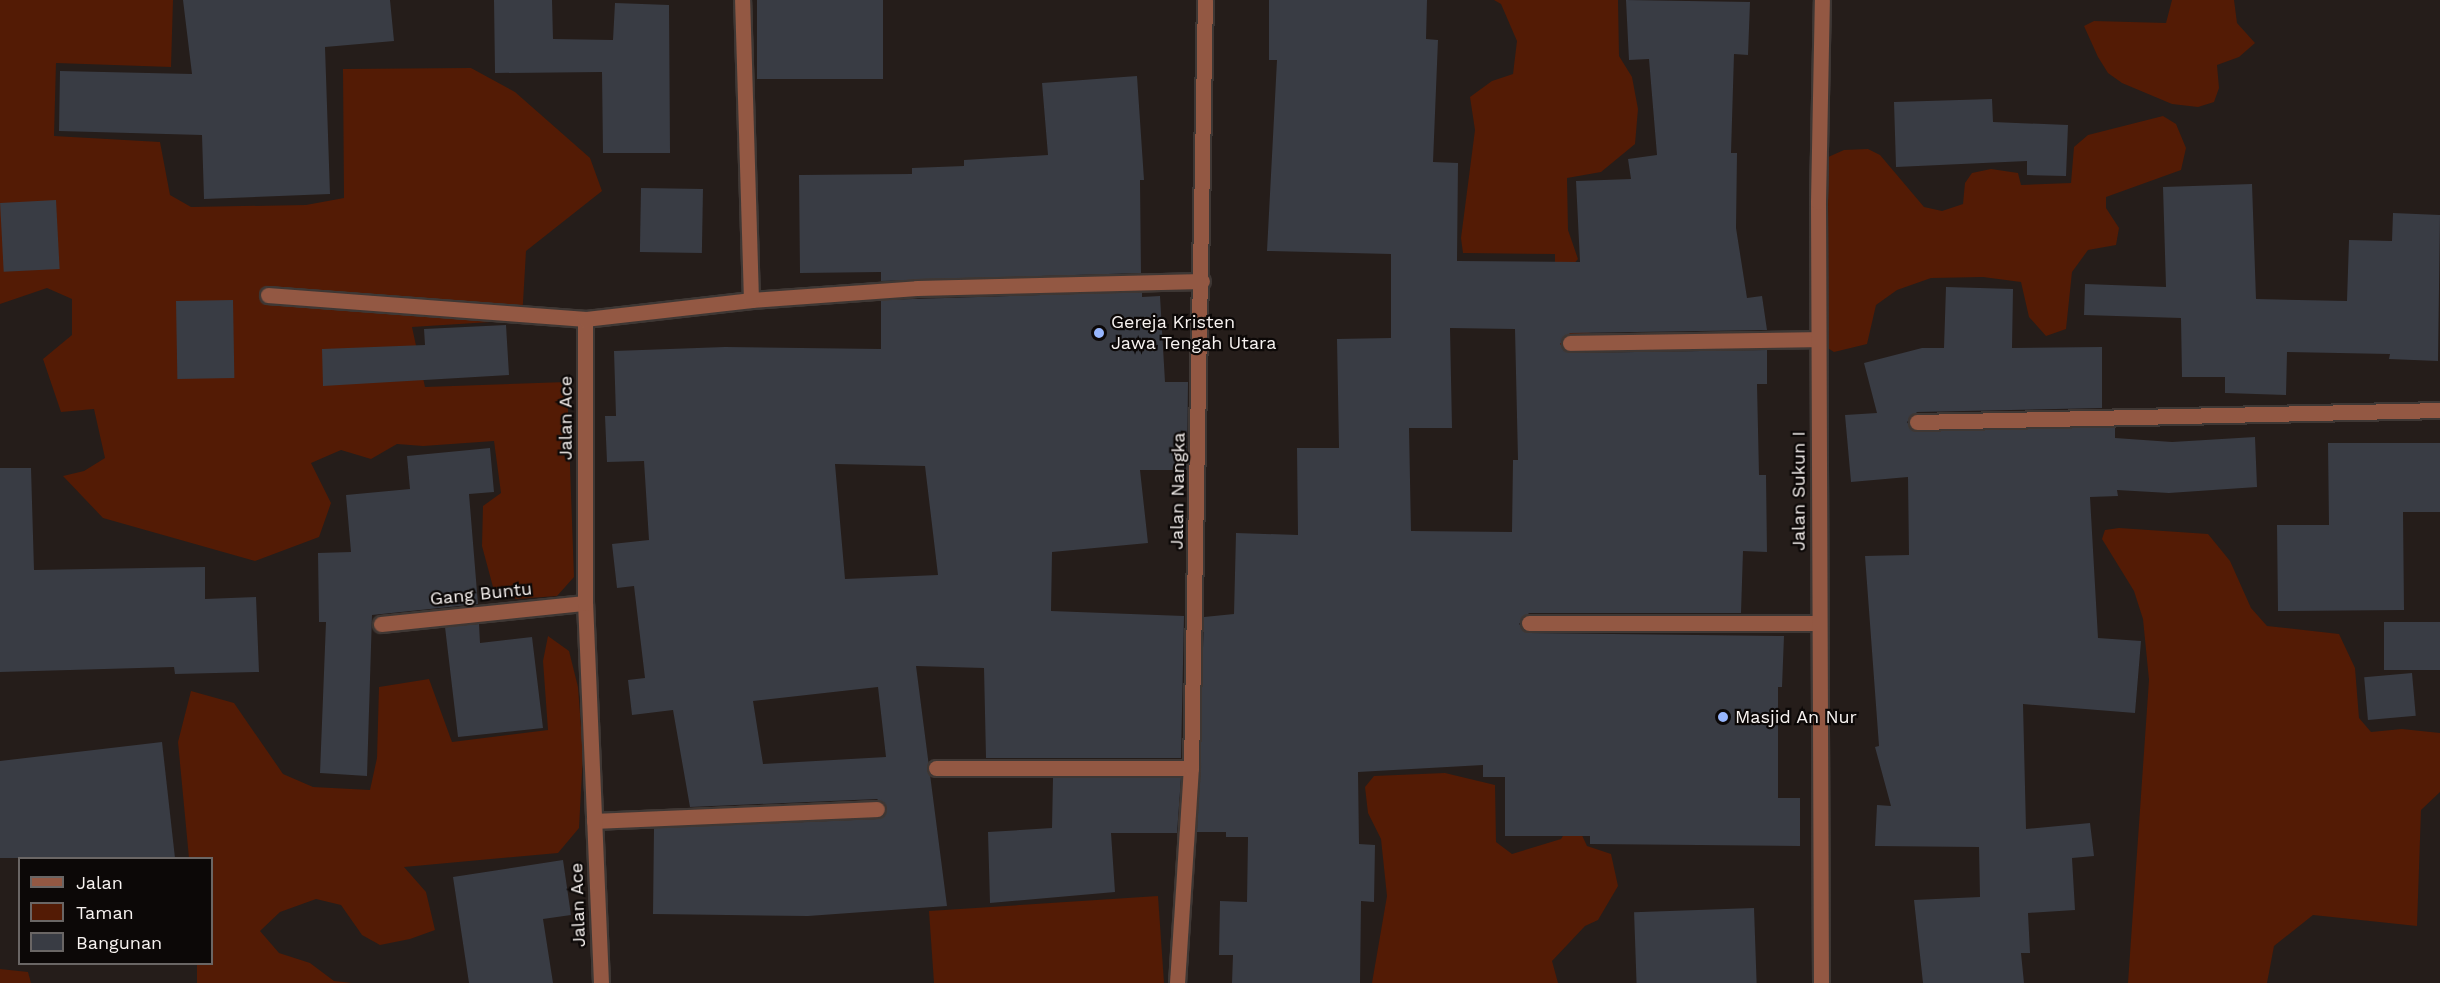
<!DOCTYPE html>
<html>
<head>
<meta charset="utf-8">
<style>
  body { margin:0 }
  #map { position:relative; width:2440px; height:983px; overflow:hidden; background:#251d1a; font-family:"Work Sans",sans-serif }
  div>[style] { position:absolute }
  .green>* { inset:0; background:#531b05 }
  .building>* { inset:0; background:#393c44; transform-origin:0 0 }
  .roads { filter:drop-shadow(2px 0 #3e3734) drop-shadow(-2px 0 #3e3734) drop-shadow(0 2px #3e3734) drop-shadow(0 -2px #3e3734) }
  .minor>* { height:15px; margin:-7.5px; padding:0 7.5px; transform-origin:7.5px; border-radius:7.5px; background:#935843 }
  .dots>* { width:16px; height:16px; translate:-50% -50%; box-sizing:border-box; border:3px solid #0c0807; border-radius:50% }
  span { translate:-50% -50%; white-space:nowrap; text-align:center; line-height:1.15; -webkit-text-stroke:4.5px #0c0807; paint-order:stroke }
  .poi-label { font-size:18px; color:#f8f3f1 }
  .left { translate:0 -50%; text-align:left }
  .street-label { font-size:18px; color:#f8f3f1 }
  .legend { position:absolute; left:18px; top:857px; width:195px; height:108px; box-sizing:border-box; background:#0c0807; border:2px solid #6a6665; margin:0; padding:8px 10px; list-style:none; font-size:18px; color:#f8f3f1 }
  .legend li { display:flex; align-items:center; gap:12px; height:30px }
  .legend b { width:30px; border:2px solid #6a6665 }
</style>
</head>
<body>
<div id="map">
  <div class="green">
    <i style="clip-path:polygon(0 0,173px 0,171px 67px,56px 63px,54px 136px,160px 142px,170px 195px,191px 207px,306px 205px,344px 198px,343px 69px,471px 68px,515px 92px,590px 158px,602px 191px,526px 251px,522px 320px,412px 327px,425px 387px,567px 382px,574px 577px,557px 596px,516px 599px,493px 587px,482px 546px,483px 506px,501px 493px,494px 441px,423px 446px,397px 444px,371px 459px,341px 450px,311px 463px,331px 503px,319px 537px,255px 561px,103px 518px,63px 476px,84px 471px,105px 458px,94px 409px,61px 412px,43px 359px,72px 335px,72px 299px,47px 288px,0 304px)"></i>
    <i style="clip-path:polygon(1494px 0,1618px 0,1619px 56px,1632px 77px,1638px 109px,1635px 144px,1601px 172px,1567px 178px,1568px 230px,1578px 259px,1567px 272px,1589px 317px,1590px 345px,1571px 363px,1555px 355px,1555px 254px,1463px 253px,1461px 238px,1475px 130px,1470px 97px,1492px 81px,1513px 74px,1517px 41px,1501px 4px)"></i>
    <i style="clip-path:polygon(2172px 0,2234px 0,2237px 23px,2255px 43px,2239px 57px,2217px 65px,2219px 88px,2214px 102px,2198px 107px,2172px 104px,2122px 83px,2108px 73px,2098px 57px,2084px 26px,2094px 21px,2166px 23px)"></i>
    <i style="clip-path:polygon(2163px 116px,2176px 124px,2186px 148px,2181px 170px,2106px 197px,2106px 208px,2119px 228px,2116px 245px,2088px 250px,2072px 272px,2066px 329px,2046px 336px,2029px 317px,2021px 282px,1983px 277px,1931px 278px,1897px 290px,1876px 305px,1867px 344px,1834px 352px,1823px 345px,1821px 173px,1826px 158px,1844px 150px,1868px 149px,1880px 155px,1924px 207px,1942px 211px,1963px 204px,1965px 183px,1972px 173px,1991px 169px,2018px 173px,2021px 185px,2071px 183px,2074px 147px,2088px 135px)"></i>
    <i style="clip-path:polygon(2119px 528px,2208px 534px,2230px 561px,2251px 608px,2267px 626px,2339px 634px,2355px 668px,2359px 718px,2371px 732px,2402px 729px,2440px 733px,2440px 792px,2421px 810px,2417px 926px,2313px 915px,2274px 946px,2267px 983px,2128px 983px,2149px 680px,2143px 619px,2134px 591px,2102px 539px,2105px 530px)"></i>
    <i style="clip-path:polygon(548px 636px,569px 651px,578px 687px,583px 754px,579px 828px,558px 853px,404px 867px,426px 892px,435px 930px,410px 939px,380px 945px,362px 935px,341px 905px,316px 899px,280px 912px,260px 931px,279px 953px,310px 963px,334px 981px,352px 983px,197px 983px,197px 964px,212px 964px,212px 858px,189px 858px,178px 742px,191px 691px,234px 703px,283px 774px,313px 787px,370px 790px,377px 758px,379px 687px,429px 679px,452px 742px,548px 730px,543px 661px)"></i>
    <i style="clip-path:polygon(1445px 773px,1495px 785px,1496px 842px,1512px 854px,1561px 839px,1568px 828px,1580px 831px,1587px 846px,1611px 854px,1618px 886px,1598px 920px,1585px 926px,1552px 961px,1558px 983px,1372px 983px,1387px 896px,1381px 839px,1368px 813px,1365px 787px,1374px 776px)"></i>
    <i style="clip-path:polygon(1158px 896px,1164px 983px,934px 983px,929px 911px)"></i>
    <i style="clip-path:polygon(0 969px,28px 972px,31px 983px,0 983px)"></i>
  </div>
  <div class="building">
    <i style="clip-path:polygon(183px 0,390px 0,394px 41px,325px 47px,330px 194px,204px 199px,202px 135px,59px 131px,60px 71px,192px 74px)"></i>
    <i style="clip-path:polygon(494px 0,552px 0,553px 39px,613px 40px,615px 3px,669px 5px,670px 153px,603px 153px,602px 72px,495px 73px)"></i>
    <i style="left:757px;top:0;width:126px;height:79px"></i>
    <i style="clip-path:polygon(evenodd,1269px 0,1427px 0,1426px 39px,1438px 40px,1433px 162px,1458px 163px,1457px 261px,1580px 262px,1576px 181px,1631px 179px,1628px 159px,1657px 155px,1649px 59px,1629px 60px,1626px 0,1750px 2px,1748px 55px,1734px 54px,1731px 153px,1737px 153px,1736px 228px,1747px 298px,1762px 296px,1767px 330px,1570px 333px,1560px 344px,1570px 353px,1767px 350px,1767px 384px,1757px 384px,1759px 475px,1766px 475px,1767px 552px,1743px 551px,1741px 613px,1529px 613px,1519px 624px,1529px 633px,1784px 636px,1782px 687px,1778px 687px,1778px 798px,1800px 798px,1800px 846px,1590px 844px,1590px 836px,1505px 836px,1505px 777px,1483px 777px,1483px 765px,1358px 772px,1359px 844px,1375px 845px,1374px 902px,1361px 901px,1360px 983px,1232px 983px,1233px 955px,1219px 955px,1220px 901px,1247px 902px,1248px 837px,1226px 837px,1226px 832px,1197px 832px,1204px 617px,1234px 614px,1236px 533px,1298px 535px,1297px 448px,1339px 448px,1337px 339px,1391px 338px,1391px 254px,1267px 251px,1277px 60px,1269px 60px,1269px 0,1450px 328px,1515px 329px,1518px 460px,1513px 460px,1512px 532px,1411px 531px,1409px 428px,1452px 428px,1450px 328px)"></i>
    <i style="clip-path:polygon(1137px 76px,1144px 180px,1140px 180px,1141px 273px,881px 281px,881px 272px,800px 273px,799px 175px,912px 174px,912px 168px,964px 166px,964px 160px,1048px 155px,1042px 83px)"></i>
    <i style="clip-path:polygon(1992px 99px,1993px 122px,2068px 125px,2066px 176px,2027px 175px,2027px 161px,1896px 167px,1894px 102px)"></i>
    <i style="clip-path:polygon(2252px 184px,2256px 299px,2347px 301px,2349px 240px,2392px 241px,2393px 213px,2440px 215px,2438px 361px,2389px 359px,2390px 354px,2287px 352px,2286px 395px,2225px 393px,2225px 377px,2182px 377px,2181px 318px,2084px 315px,2085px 284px,2166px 287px,2163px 187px)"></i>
    <i style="left:641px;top:188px;width:62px;height:64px;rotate:1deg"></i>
    <i style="left:56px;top:200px;width:69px;height:56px;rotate:87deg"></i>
    <i style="clip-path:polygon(1946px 287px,2013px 289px,2012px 348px,2102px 347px,2102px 408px,1917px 412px,1907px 422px,1913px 431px,2115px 427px,2115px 438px,2172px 442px,2255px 437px,2257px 487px,2169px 493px,2117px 490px,2118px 496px,2090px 497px,2098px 638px,2141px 641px,2135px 713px,2023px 704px,2026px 829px,2090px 823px,2094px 856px,2072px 858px,2075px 910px,2028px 913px,2030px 953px,2021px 953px,2024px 983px,1923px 983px,1914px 900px,1980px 897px,1979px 847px,1875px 846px,1877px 805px,1891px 806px,1875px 747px,1879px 746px,1865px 556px,1909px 555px,1908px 477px,1851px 482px,1845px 415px,1877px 413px,1864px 363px,1922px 348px,1944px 348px)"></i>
    <i style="clip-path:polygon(evenodd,1142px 292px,1142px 297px,1160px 296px,1165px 382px,1188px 382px,1187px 470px,1140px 470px,1148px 543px,1052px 552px,1051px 611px,1184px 616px,1181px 758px,986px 758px,984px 668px,916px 666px,947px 906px,808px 916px,653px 914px,654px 828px,877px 819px,887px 808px,877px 799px,690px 807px,673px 710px,632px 715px,628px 680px,645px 678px,634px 586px,617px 588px,612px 544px,649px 540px,644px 461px,607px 462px,605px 416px,616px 416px,614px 351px,725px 347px,881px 349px,881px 300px,1142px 292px,835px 464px,925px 466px,938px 575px,845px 579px,835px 464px,1142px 292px,878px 687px,886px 757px,763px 764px,753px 701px,878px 687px)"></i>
    <i style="left:233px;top:300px;width:78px;height:57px;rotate:89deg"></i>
    <i style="clip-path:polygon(506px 325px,509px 375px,323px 386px,322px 349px,425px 345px,424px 329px)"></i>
    <i style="clip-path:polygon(2328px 443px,2440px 443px,2440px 512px,2403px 512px,2404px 610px,2278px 611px,2277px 525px,2329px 525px)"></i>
    <i style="clip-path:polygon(490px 448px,494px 492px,469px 494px,478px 604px,372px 615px,367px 776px,320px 773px,326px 622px,319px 622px,318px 553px,351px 552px,346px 495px,410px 489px,407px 456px)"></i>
    <i style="clip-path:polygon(0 468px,31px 468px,34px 570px,205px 567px,205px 599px,256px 597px,259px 672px,175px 674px,174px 667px,0 672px)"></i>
    <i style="left:2384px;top:622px;width:56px;height:48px"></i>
    <i style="clip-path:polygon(479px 624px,480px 643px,532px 637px,543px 728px,458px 737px,445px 627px)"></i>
    <i style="left:2412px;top:673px;width:43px;height:48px;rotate:85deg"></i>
    <i style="clip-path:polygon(162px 742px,175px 858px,0 858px,0 761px)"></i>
    <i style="clip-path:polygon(1053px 778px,1181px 778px,1177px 833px,1111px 833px,1115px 892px,990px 903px,988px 832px,1052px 828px)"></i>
    <i style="clip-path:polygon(563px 860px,571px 915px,543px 919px,553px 983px,469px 983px,453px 877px)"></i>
    <i style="left:1754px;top:908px;width:75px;height:120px;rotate:88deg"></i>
  </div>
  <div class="roads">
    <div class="minor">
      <i style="left:268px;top:295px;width:318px;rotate:4.3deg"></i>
      <i style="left:751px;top:300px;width:166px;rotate:-4.1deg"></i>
      <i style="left:917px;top:288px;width:285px;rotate:-1.4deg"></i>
      <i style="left:1570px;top:343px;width:248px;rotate:-0.9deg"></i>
      <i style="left:1917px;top:422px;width:523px;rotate:-1.31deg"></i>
      <i style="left:1529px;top:623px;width:289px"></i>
      <i style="left:381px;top:624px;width:205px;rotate:-5.9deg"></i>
      <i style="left:936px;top:768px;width:255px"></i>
      <i style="left:594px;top:821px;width:283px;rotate:-2.4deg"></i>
      <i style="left:601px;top:983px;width:380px;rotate:-92.4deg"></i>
      <i style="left:585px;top:603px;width:284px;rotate:-90deg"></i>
      <i style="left:585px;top:319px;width:167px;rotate:-6.5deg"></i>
      <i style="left:751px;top:300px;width:300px;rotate:-91.7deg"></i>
      <i style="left:1177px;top:983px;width:215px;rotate:-86.3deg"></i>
      <i style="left:1191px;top:768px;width:768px;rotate:-88.96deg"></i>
      <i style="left:1821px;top:983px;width:781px;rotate:-90.22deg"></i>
      <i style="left:1818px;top:202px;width:202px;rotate:-88.9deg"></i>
    </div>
  </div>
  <div class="dots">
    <i style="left:1099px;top:333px;background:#97b6fd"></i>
    <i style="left:1723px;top:717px;background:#97b6fd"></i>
  </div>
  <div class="poi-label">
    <span class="left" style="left:1111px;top:333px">Gereja Kristen<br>Jawa Tengah Utara</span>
    <span class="left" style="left:1735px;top:717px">Masjid An Nur</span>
  </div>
  <div class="street-label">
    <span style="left:566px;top:418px;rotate:-90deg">Jalan Ace</span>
    <span style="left:1178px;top:491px;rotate:-89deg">Jalan Nangka</span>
    <span style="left:1799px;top:491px;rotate:-90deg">Jalan Sukun I</span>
    <span style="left:481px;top:594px;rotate:-6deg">Gang Buntu</span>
    <span style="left:578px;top:905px;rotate:-92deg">Jalan Ace</span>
  </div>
  <ul class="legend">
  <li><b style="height:8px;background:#935843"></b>Jalan</li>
  <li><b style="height:16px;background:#531b05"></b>Taman</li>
  <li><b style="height:16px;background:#393c44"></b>Bangunan</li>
  </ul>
</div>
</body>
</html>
